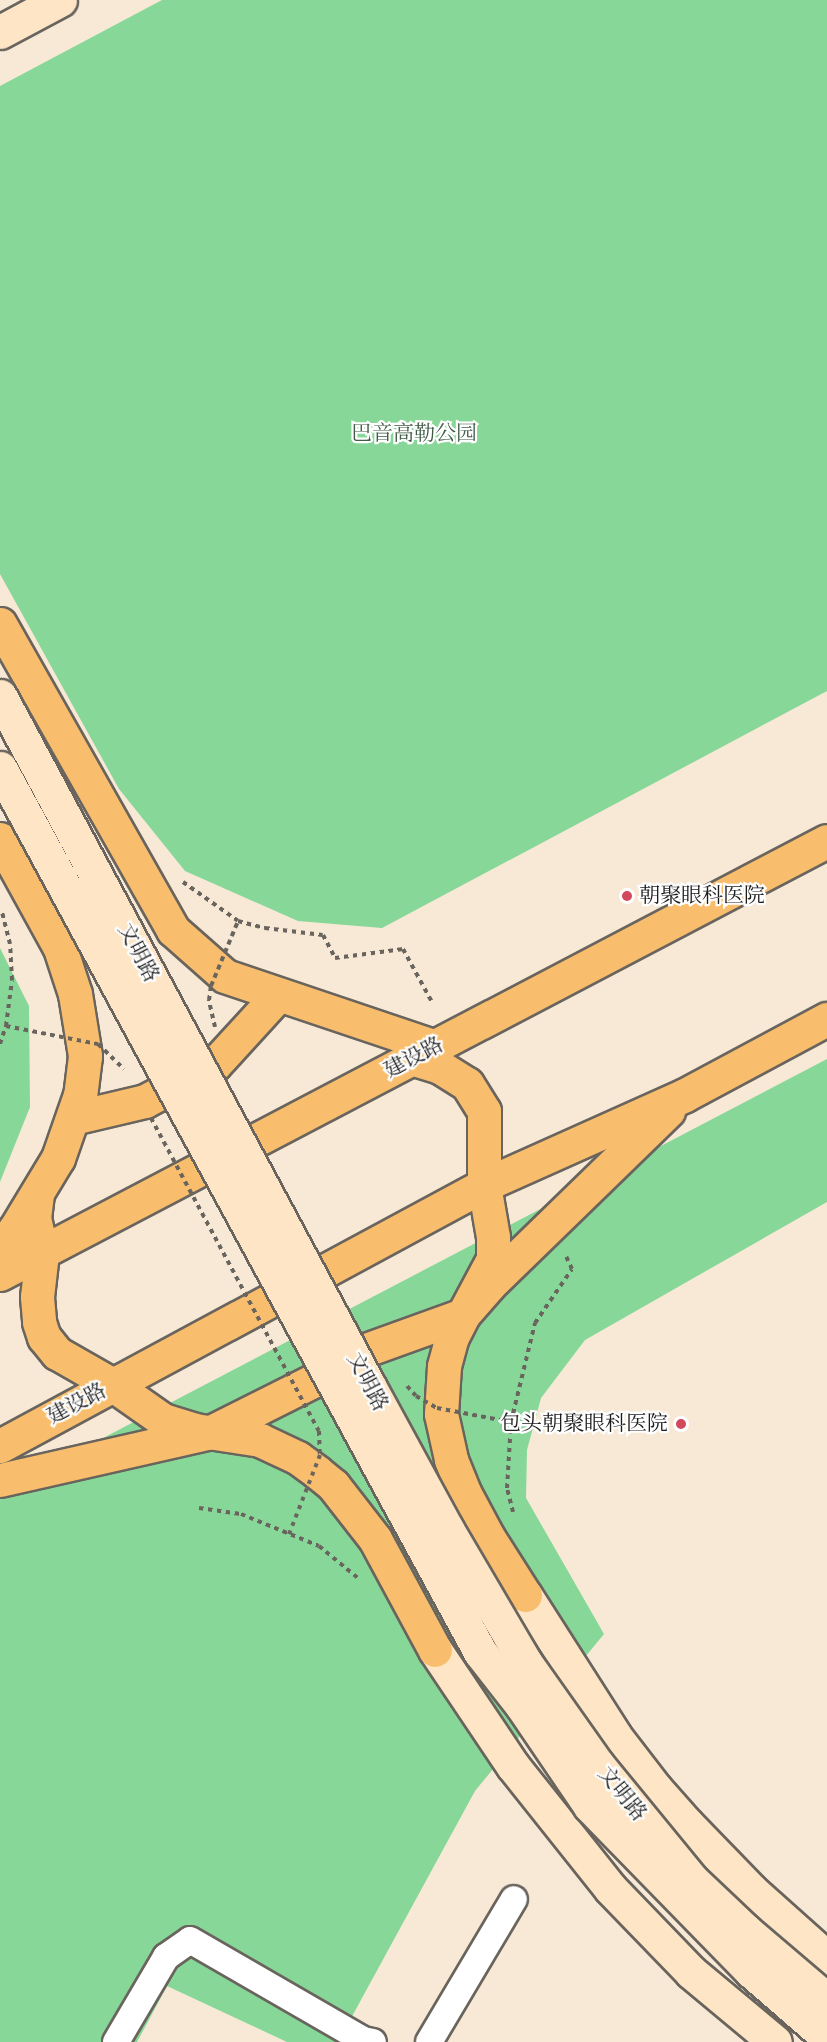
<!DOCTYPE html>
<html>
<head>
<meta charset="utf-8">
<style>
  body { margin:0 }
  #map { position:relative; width:827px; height:2042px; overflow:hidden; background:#f7e9d6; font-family:"IM FELL Double Pica","Noto Serif SC",serif }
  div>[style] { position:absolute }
  .green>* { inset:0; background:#86d798 }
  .path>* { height:4px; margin-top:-2px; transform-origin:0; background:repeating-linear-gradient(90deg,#69645d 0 4.5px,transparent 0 9px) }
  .roads { filter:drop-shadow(2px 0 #69645d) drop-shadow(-2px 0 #69645d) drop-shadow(0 2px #69645d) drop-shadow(0 -2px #69645d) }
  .street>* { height:26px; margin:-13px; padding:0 13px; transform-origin:13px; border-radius:13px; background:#fff }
  .secondary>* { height:33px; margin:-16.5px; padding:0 16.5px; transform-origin:16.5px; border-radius:16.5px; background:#fde5c5 }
  .primary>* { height:33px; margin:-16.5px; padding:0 16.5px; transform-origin:16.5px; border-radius:16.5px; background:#f9be6d }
  .path-bridge>* { height:4px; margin-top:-2px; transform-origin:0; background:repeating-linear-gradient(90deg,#69645d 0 4.5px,transparent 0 9px) }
  .bridges { filter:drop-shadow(2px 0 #69645d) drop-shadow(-2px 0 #69645d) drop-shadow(0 2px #69645d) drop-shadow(0 -2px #69645d) }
  .secondary-bridge>* { height:33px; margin:-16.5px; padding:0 16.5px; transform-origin:16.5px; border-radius:16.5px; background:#fde5c5 }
  .dots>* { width:16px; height:16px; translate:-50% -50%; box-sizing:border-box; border:3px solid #fff; border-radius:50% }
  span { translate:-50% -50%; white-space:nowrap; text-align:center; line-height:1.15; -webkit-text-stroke:4.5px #fff; paint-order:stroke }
  .park-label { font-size:21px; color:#415d47 }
  .poi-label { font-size:21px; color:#1c1c1c }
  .left { translate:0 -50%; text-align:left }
  .right { translate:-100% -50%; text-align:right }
  .street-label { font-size:21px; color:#1c1c1c }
</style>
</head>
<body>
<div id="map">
  <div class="green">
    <i style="clip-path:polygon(162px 0,827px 0,827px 691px,382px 928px,298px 921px,185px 871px,119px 789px,0 574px,0 86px)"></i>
    <i style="clip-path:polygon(0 948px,29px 1006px,30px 1107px,0 1182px)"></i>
    <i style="clip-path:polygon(827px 1059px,827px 1202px,585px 1340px,541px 1398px,527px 1450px,526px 1498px,604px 1634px,475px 1791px,338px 2042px,287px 2042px,167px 1986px,137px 2042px,0 2042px,0 1492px)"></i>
  </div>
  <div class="path">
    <i style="left:183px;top:882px;width:67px;rotate:35.3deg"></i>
    <i style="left:238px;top:921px;width:28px;rotate:15deg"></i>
    <i style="left:265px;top:928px;width:58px;rotate:6.9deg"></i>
    <i style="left:323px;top:935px;width:26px;rotate:62deg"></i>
    <i style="left:335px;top:958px;width:69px;rotate:-7.5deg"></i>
    <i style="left:403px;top:949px;width:63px;rotate:61.4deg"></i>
    <i style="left:0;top:1044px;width:19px;rotate:-72deg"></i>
    <i style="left:6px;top:1026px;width:46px;rotate:-82.6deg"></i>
    <i style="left:12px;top:980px;width:36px;rotate:-93deg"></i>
    <i style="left:10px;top:944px;width:33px;rotate:-104deg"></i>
    <i style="left:199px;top:1508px;width:42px;rotate:8.1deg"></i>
    <i style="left:241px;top:1514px;width:84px;rotate:22.3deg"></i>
    <i style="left:319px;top:1546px;width:52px;rotate:39.5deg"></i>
    <i style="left:513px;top:1512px;width:25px;rotate:-104deg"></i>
    <i style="left:507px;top:1488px;width:66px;rotate:-86.5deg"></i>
    <i style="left:511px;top:1422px;width:102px;rotate:-76.4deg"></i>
    <i style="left:535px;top:1323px;width:65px;rotate:-55.6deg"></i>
    <i style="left:572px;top:1269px;width:17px;rotate:-115deg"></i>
  </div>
  <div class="roads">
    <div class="street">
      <i style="left:116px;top:2042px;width:99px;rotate:-59.5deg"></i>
      <i style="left:166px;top:1957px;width:29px;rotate:-35deg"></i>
      <i style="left:190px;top:1940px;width:200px;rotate:30deg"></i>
      <i style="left:363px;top:2040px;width:10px;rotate:11deg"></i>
      <i style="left:429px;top:2042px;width:166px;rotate:-59.3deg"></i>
    </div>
    <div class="secondary">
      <i style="left:0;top:32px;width:68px;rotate:-28.1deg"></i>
      <i style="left:525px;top:1595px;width:167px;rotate:57.4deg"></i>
      <i style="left:615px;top:1736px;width:66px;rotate:52.4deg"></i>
      <i style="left:655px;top:1788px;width:48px;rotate:48.4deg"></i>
      <i style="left:687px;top:1824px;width:93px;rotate:45.9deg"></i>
      <i style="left:752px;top:1891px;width:101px;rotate:41.8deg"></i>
      <i style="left:435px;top:1650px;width:140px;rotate:56.1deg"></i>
      <i style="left:513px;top:1766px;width:156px;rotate:51.5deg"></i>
      <i style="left:610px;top:1888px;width:117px;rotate:46deg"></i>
      <i style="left:691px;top:1972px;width:109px;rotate:39.8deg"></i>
    </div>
    <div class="primary">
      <i style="left:0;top:624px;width:352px;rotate:60.5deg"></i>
      <i style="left:173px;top:930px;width:69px;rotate:41.5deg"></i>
      <i style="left:225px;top:976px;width:223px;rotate:18.6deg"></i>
      <i style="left:0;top:839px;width:124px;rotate:61.2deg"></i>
      <i style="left:60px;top:948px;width:48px;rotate:71.9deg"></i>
      <i style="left:75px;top:994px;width:63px;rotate:80.8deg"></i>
      <i style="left:85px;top:1056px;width:39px;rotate:97deg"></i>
      <i style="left:80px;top:1095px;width:67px;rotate:109.2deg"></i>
      <i style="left:58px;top:1158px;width:83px;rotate:121.2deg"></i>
      <i style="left:15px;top:1229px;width:24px;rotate:128deg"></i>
      <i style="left:73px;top:1118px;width:74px;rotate:-13.3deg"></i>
      <i style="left:145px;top:1101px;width:79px;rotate:-27.9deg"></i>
      <i style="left:215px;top:1064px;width:93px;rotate:-47.6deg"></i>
      <i style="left:37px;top:1194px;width:24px;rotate:97deg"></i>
      <i style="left:34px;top:1218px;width:36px;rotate:77deg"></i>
      <i style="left:42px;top:1253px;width:44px;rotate:96.5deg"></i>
      <i style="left:37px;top:1297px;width:25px;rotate:85deg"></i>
      <i style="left:39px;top:1322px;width:16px;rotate:72deg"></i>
      <i style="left:44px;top:1337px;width:21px;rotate:51deg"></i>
      <i style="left:57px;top:1353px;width:64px;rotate:29.7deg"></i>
      <i style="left:113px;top:1385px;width:61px;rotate:35deg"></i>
      <i style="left:163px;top:1420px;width:34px;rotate:17deg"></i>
      <i style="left:195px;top:1430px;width:66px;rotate:8.7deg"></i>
      <i style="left:260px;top:1440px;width:42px;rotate:25.3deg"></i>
      <i style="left:298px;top:1458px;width:24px;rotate:36deg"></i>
      <i style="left:317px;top:1472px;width:21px;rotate:39deg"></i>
      <i style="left:333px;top:1485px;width:68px;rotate:52.1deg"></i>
      <i style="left:375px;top:1539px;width:126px;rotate:61.6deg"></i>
      <i style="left:0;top:1274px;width:933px;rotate:-27.64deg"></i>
      <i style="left:0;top:1446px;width:550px;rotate:-28.34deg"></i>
      <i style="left:484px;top:1185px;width:220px;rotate:-24.1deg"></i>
      <i style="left:685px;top:1095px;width:161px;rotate:-28.2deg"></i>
      <i style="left:0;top:1480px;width:216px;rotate:-12.8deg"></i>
      <i style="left:211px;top:1432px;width:116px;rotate:-26.6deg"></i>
      <i style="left:315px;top:1380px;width:56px;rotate:-31.1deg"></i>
      <i style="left:363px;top:1351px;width:106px;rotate:-19.8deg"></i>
      <i style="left:463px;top:1315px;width:64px;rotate:-61.8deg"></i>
      <i style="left:493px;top:1259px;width:22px;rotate:-90deg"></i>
      <i style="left:493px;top:1237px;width:53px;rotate:-99.8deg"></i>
      <i style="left:484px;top:1185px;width:74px;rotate:-90deg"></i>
      <i style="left:484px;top:1111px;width:32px;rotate:-122deg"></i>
      <i style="left:467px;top:1084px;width:32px;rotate:-148deg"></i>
      <i style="left:440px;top:1067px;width:28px;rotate:-163deg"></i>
      <i style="left:525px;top:1595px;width:69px;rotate:-122.5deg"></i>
      <i style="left:488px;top:1537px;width:51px;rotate:-118.1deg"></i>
      <i style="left:464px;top:1492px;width:35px;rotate:-112deg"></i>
      <i style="left:451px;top:1459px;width:46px;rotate:-102.5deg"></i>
      <i style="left:441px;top:1414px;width:48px;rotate:-86.4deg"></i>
      <i style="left:444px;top:1366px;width:30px;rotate:-75deg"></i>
      <i style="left:452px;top:1337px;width:25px;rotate:-63deg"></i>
      <i style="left:463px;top:1315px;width:40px;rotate:-49deg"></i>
      <i style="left:489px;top:1285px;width:250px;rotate:-44.2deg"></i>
    </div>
  </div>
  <div class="path-bridge">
    <i style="left:6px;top:1026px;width:94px;rotate:11.1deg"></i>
    <i style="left:98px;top:1044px;width:36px;rotate:44deg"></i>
    <i style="left:215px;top:1027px;width:28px;rotate:-103deg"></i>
    <i style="left:209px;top:1000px;width:14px;rotate:-82deg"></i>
    <i style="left:211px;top:986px;width:70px;rotate:-67.4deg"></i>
    <i style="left:151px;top:1118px;width:355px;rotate:61.8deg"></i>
    <i style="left:319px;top:1431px;width:24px;rotate:88deg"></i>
    <i style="left:320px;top:1455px;width:85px;rotate:111.4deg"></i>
    <i style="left:407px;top:1386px;width:13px;rotate:48deg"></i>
    <i style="left:416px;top:1396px;width:24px;rotate:30deg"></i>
    <i style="left:437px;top:1408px;width:75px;rotate:10.7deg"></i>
  </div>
  <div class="bridges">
    <div class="secondary-bridge">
      <i style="left:0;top:696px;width:782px;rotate:61.86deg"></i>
      <i style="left:369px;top:1386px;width:163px;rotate:61.4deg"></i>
      <i style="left:447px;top:1529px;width:154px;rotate:59.6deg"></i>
      <i style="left:525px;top:1662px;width:125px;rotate:54.8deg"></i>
      <i style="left:597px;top:1764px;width:149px;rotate:50.7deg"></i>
      <i style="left:691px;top:1879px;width:76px;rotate:43.4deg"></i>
      <i style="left:746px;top:1931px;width:106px;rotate:40.4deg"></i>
      <i style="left:0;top:768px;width:1006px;rotate:61.5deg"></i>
      <i style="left:480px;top:1652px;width:68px;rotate:52.1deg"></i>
      <i style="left:522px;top:1706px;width:121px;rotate:55.8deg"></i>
      <i style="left:590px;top:1806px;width:231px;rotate:45.7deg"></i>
      <i style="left:751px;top:1971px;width:101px;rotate:41deg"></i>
    </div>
  </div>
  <div class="dots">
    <i style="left:627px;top:896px;background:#d1495b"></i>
    <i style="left:681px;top:1424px;background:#d1495b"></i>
  </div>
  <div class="park-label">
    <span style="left:414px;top:434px">巴音高勒公园</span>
  </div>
  <div class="poi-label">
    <span class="left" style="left:639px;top:896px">朝聚眼科医院</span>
    <span class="right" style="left:668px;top:1424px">包头朝聚眼科医院</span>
  </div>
  <div class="street-label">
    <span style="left:138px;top:953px;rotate:62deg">文明路</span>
    <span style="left:414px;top:1058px;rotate:-28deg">建设路</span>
    <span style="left:367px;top:1382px;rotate:62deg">文明路</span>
    <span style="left:77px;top:1404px;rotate:-28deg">建设路</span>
    <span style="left:622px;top:1794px;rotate:51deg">文明路</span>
  </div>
</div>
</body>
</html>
